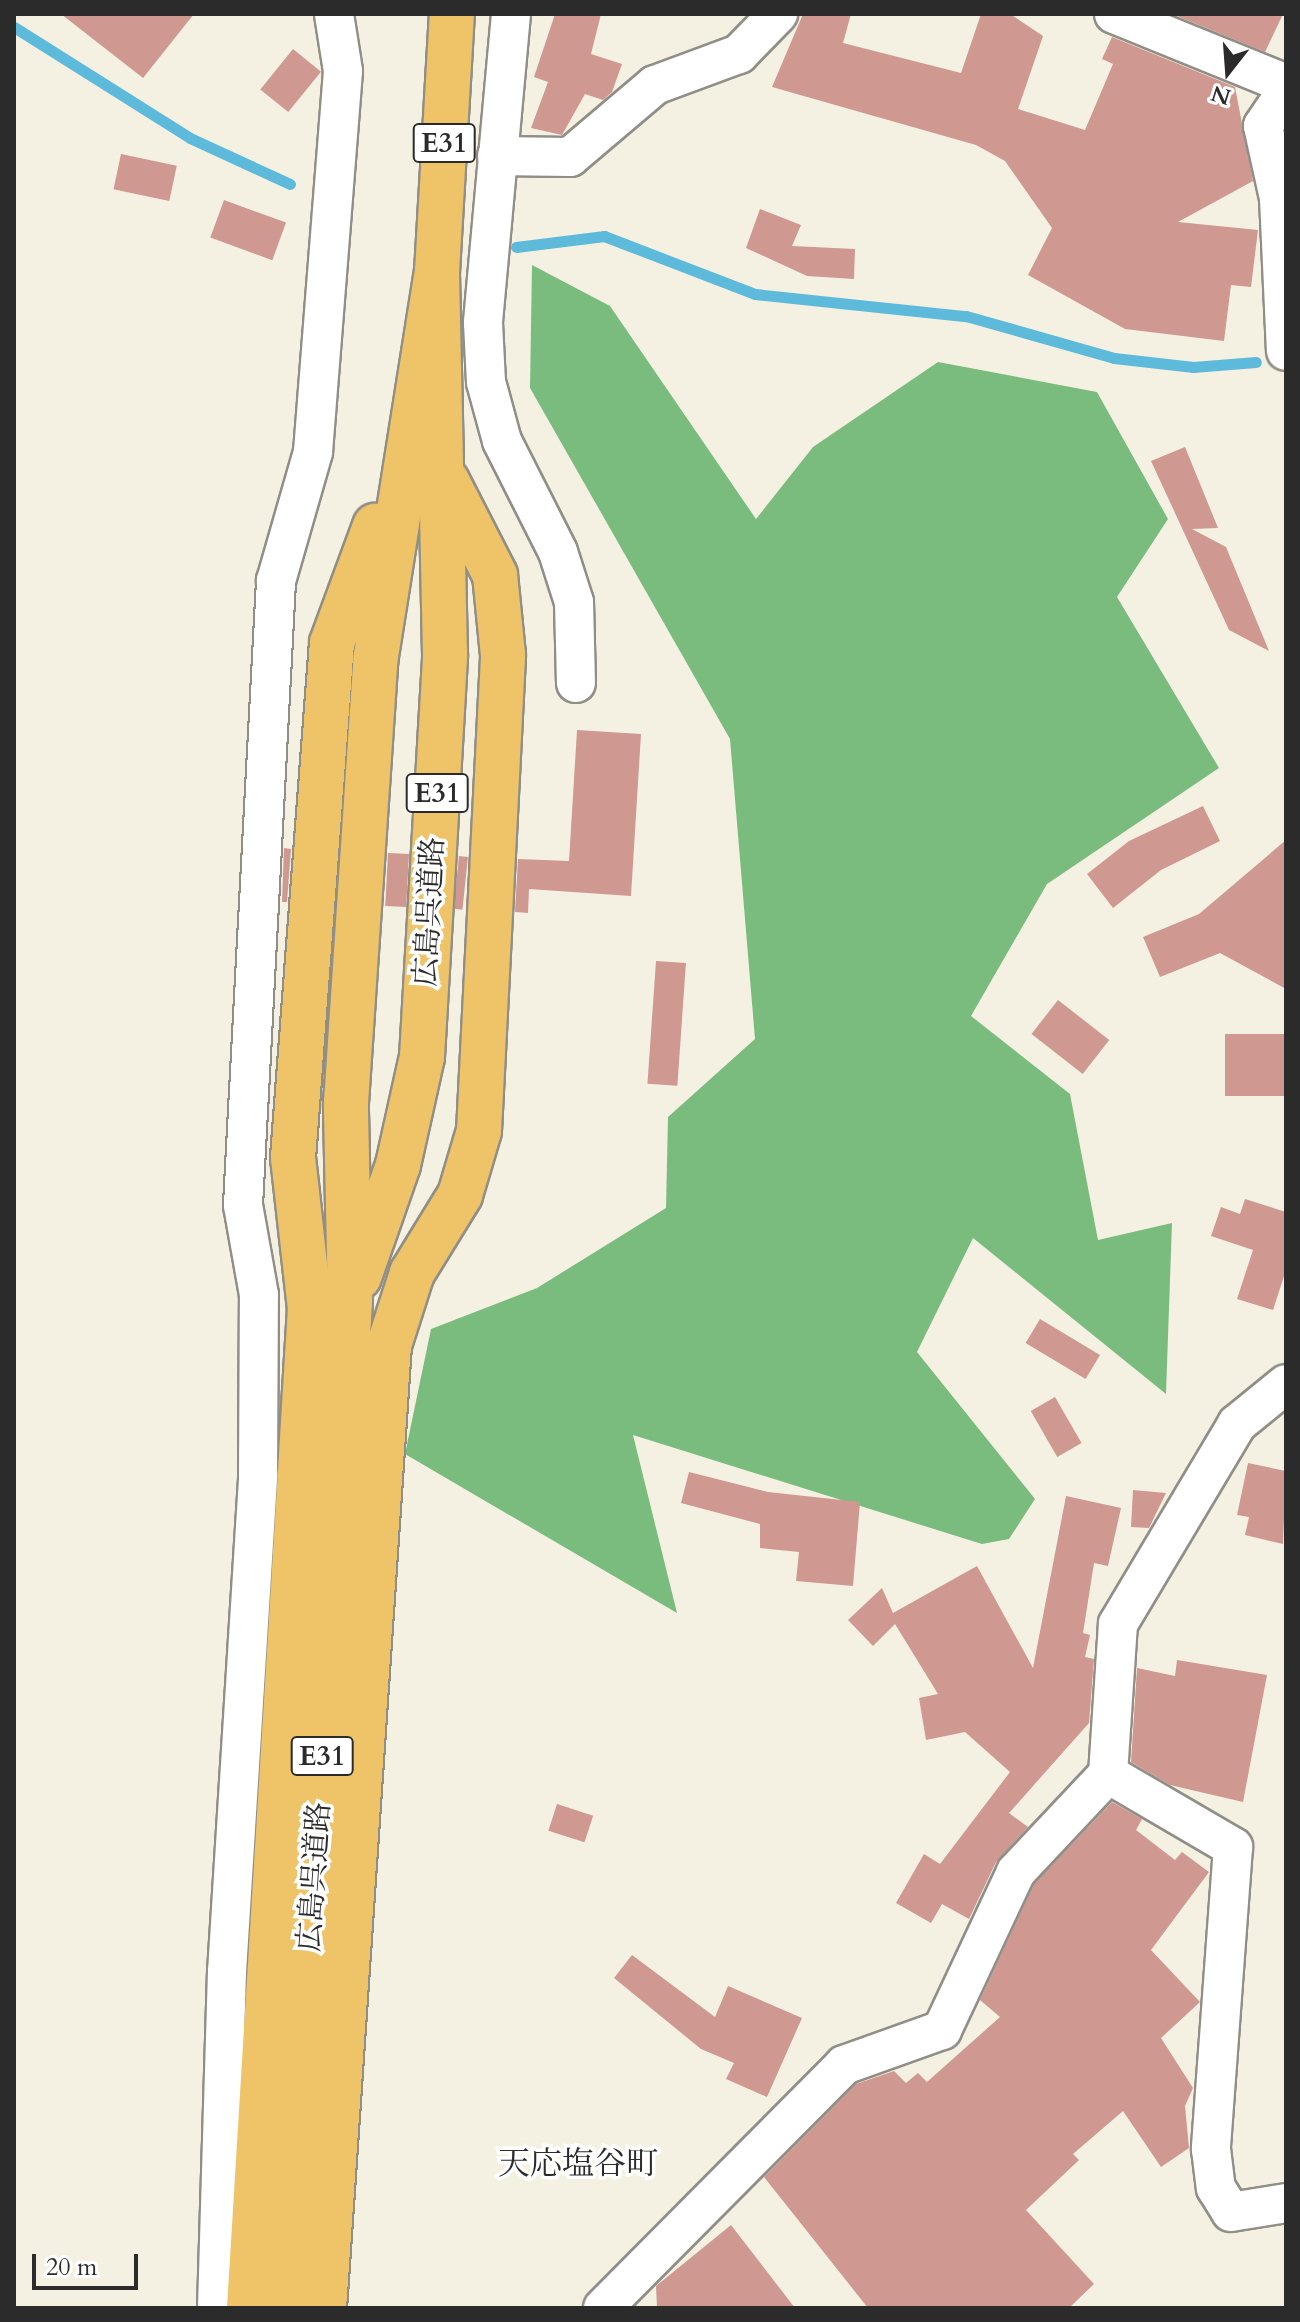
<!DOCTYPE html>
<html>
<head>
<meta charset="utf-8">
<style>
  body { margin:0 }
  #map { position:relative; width:1300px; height:2322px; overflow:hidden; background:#f5f1e2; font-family:Cardo,"Noto Serif JP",serif }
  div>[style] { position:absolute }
  .forest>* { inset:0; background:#7abc7e }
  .stream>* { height:11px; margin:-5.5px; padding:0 5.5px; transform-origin:5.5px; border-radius:5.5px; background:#5dbadb }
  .building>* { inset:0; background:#cf9891; transform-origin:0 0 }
  .roads { filter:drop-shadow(2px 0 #908e86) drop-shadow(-2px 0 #908e86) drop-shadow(0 2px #908e86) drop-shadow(0 -2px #908e86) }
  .street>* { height:38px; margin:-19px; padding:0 19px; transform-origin:19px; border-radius:19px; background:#fff }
  .highway>* { height:44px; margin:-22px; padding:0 22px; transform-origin:22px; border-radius:22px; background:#efc469 }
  span { translate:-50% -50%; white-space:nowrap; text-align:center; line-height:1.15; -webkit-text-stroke:7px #fff; paint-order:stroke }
  .shield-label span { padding:2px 6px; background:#fff; border:2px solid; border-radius:6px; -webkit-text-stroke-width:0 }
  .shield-label { font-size:28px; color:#2b2b2b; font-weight:700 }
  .street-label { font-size:30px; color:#2b2b2b }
  .neighbourhood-label { font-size:32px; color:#2b2b2b }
  .frame { position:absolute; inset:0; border:16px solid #2b2b2b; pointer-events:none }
  .north { position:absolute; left:1188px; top:32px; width:80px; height:80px; -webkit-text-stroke:6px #fff; paint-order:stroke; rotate:197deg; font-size:22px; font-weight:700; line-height:32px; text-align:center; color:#2b2b2b }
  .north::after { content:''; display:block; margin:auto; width:28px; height:36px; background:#2b2b2b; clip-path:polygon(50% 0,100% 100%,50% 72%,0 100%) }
  .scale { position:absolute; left:32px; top:2254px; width:106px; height:36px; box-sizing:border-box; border:4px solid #2b2b2b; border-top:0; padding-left:10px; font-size:24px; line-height:28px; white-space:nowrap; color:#2b2b2b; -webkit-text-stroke:6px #fff; paint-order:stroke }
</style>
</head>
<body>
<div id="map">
  <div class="forest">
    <i style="clip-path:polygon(532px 265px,610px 306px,756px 519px,813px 447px,938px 362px,1097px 392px,1168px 519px,1117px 597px,1219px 768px,1047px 884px,971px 1016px,1070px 1094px,1098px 1240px,1172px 1223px,1166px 1394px,973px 1238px,917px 1352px,1035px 1499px,1009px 1539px,982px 1544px,633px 1435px,677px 1613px,405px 1454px,431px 1329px,537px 1288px,666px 1208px,668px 1117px,755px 1039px,730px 739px,530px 388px)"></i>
  </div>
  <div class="stream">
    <i style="left:14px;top:27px;width:208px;rotate:32.2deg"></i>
    <i style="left:190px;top:138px;width:110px;rotate:24.7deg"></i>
    <i style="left:516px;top:247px;width:89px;rotate:-7.1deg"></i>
    <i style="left:604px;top:236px;width:162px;rotate:21deg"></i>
    <i style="left:755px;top:294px;width:212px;rotate:6deg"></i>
    <i style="left:966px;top:316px;width:154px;rotate:15.8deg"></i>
    <i style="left:1114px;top:358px;width:80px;rotate:6.5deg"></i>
    <i style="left:1193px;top:367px;width:63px;rotate:-4.5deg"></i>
  </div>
  <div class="building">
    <i style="clip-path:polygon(61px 14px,194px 14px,143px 78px)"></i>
    <i style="clip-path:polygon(555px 14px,601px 14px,591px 54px,622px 64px,612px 92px,603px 100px,585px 94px,562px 135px,531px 128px,548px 82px,534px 77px)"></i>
    <i style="clip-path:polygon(803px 14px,851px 14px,843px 43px,961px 73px,981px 14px,1010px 14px,1043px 36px,1018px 109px,1085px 130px,1113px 64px,1102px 59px,1112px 37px,1235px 87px,1253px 181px,1178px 222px,1258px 230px,1251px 287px,1231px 285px,1224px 341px,1125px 329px,1028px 275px,1052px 228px,1005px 161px,976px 145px,772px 87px)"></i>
    <i style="clip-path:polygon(1172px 14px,1283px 14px,1265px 52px)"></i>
    <i style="left:293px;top:49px;width:36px;height:52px;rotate:39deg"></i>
    <i style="left:121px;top:154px;width:57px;height:36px;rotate:12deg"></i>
    <i style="left:224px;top:200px;width:66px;height:40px;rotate:20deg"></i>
    <i style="clip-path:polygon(760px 209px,801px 225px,792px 246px,855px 249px,854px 279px,807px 276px,746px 248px)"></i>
    <i style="clip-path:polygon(1185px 447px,1218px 528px,1192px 529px,1226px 547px,1269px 651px,1229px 630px,1151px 461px)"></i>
    <i style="clip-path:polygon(577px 730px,641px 734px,631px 896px,529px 889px,528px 913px,515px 912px,518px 859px,569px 861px)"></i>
    <i style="clip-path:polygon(1203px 806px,1220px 841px,1161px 870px,1113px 908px,1087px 874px,1129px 841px)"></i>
    <i style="clip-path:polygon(1286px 840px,1286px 989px,1220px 953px,1160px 977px,1143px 937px,1199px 914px)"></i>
    <i style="clip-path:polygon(284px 848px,291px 849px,287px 902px,282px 902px)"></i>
    <i style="left:388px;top:853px;width:21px;height:53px;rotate:3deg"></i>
    <i style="left:459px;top:856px;width:9px;height:53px;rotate:6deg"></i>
    <i style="left:656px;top:961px;width:30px;height:123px;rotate:4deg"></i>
    <i style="left:1058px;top:1000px;width:65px;height:43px;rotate:38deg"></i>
    <i style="left:1286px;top:1034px;width:62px;height:61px;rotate:90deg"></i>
    <i style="clip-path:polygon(1245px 1199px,1286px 1212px,1286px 1270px,1273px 1310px,1237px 1299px,1253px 1250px,1211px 1236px,1221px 1207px,1240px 1214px)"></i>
    <i style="left:1040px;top:1319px;width:70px;height:28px;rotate:31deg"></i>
    <i style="left:1055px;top:1397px;width:53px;height:28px;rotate:60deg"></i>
    <i style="clip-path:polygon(1248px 1463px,1286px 1471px,1283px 1544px,1245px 1535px,1249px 1517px,1237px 1515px)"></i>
    <i style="clip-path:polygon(689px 1472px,768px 1492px,860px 1502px,853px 1586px,796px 1581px,799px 1552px,760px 1548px,760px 1524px,681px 1503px)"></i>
    <i style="clip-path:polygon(1133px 1490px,1166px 1493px,1149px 1528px,1131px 1527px)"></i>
    <i style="clip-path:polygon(1066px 1496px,1121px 1508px,1108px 1566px,1094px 1563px,1083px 1633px,1090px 1635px,1085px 1657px,1094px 1659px,1089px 1723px,1009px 1813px,1028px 1827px,996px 1862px,969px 1919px,942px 1904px,931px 1923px,896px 1903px,924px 1854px,940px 1864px,1010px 1772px,965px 1732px,926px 1740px,919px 1698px,938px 1694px,895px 1624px,873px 1646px,848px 1620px,882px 1588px,893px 1613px,977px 1566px,1033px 1668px)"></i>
    <i style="clip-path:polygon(1177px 1660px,1267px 1675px,1243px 1802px,1170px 1785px,1131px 1762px,1137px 1668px,1175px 1676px)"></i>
    <i style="clip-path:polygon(1112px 1802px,1142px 1819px,1136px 1830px,1175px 1860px,1182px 1852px,1209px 1872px,1151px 1950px,1200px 2002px,1161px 2038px,1193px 2088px,1185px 2106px,1189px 2148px,1161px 2167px,1123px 2111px,1073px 2154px,1079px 2160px,1026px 2210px,1094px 2284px,1069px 2308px,868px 2308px,764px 2177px,856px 2084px,894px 2071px,906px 2083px,918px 2073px,927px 2082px,1000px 2017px,980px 2000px,1034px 1884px)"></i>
    <i style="left:557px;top:1804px;width:38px;height:28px;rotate:18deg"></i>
    <i style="clip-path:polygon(632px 1955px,715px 2017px,728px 1986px,802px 2018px,767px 2097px,726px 2079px,734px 2063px,701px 2049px,614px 1978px)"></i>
    <i style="clip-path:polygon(731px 2225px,795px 2308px,657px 2308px,656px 2286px)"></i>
  </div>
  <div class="roads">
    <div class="street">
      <i style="left:511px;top:14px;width:310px;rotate:95.2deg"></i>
      <i style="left:483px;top:323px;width:59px;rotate:87.1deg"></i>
      <i style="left:486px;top:382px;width:61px;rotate:74.8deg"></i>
      <i style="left:502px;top:441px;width:124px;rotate:63.2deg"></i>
      <i style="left:558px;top:552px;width:52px;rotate:72.3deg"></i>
      <i style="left:574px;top:602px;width:81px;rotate:88.6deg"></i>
      <i style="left:1114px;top:14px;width:186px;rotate:22.1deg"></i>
      <i style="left:1286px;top:92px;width:41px;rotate:124.1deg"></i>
      <i style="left:1263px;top:126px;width:74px;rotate:77.5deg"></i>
      <i style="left:1279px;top:198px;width:153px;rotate:87.4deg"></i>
      <i style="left:497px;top:156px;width:73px;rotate:0.8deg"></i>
      <i style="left:570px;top:157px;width:111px;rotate:-40.3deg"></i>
      <i style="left:655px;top:85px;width:90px;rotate:-20.3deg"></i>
      <i style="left:739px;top:54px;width:56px;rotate:-45.7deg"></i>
      <i style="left:1108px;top:1774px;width:145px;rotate:30.3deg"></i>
      <i style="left:1233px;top:1847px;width:303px;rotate:94.2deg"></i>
      <i style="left:1211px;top:2149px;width:39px;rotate:83deg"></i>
      <i style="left:1216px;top:2188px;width:28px;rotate:58deg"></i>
      <i style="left:1231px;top:2212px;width:56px;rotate:-9.3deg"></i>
      <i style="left:217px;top:2308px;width:336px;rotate:-88.3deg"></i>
      <i style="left:227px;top:1972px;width:499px;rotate:-86.4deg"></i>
      <i style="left:258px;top:1474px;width:179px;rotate:-89.7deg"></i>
      <i style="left:259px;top:1295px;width:91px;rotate:-100.1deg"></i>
      <i style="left:243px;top:1205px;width:625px;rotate:-86.97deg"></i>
      <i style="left:276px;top:581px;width:134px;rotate:-74deg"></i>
      <i style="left:313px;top:452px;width:382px;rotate:-85.5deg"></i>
      <i style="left:343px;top:71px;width:58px;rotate:-99deg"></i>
      <i style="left:603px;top:2308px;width:342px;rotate:-45.2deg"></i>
      <i style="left:844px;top:2065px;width:104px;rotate:-19.7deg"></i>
      <i style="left:942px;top:2030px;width:174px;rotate:-64.9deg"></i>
      <i style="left:1016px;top:1872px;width:134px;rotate:-46.8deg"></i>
      <i style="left:1108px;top:1774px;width:150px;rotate:-86.2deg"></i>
      <i style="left:1118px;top:1624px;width:233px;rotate:-59.2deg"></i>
      <i style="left:1237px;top:1424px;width:63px;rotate:-39.2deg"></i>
    </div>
    <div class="highway">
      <i style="left:359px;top:1277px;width:119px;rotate:-70.8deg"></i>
      <i style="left:398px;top:1165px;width:111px;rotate:-77.5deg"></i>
      <i style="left:422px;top:1057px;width:403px;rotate:-86.7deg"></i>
      <i style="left:445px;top:655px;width:383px;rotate:-91.2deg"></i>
      <i style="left:437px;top:272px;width:258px;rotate:-86.7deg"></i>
      <i style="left:249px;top:2308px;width:1001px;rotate:-86.51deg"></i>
      <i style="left:310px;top:1309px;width:152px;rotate:-96.4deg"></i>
      <i style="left:293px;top:1158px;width:516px;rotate:-85.67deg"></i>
      <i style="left:332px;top:643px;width:125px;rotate:-69.8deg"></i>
      <i style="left:289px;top:2308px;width:1008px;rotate:-86.53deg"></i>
      <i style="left:350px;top:1302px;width:199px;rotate:-91.2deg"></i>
      <i style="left:346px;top:1103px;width:448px;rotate:-86.2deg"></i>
      <i style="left:376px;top:656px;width:389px;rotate:-81deg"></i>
      <i style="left:324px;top:2308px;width:965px;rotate:-86.14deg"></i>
      <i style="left:389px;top:1345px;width:76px;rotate:-72.3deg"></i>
      <i style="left:412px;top:1273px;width:92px;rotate:-58.4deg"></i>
      <i style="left:460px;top:1195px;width:67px;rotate:-73.5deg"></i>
      <i style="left:479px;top:1131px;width:477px;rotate:-87.1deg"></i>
      <i style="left:503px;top:655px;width:80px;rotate:-95.7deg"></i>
      <i style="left:495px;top:575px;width:106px;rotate:-117.1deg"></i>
    </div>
  </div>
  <div class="shield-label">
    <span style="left:444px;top:143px">E31</span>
    <span style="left:437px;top:793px">E31</span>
    <span style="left:322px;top:1756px">E31</span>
  </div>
  <div class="street-label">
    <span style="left:430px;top:912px;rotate:-87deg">広島呉道路</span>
    <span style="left:315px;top:1877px;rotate:-86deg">広島呉道路</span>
  </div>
  <div class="neighbourhood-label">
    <span style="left:578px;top:2164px">天応塩谷町</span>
  </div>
  <div class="frame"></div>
  <div class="north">N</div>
  <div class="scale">20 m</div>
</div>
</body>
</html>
